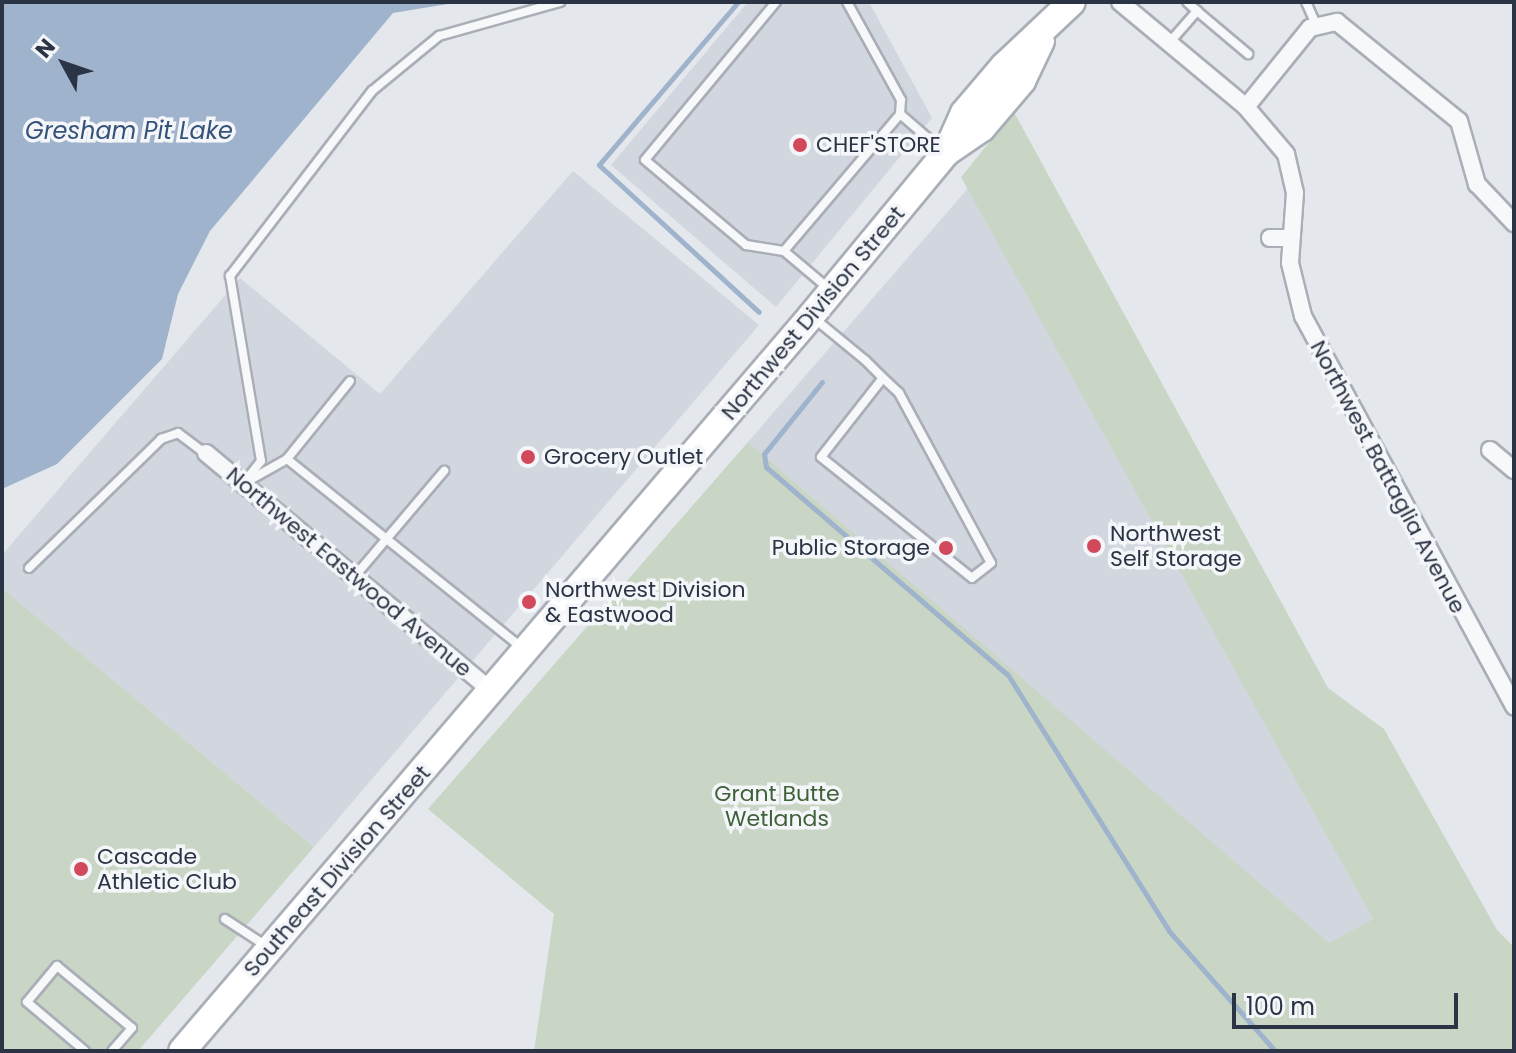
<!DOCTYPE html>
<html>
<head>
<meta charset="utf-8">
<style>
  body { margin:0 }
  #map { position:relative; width:1516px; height:1053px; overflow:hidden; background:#e4e7ec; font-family:Poppins,sans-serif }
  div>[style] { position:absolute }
  .built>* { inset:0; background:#d2d6de }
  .green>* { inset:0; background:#c9d6c5 }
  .water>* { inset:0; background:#9fb4cc }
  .stream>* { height:5px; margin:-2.5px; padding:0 2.5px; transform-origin:2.5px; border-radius:2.5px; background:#9fb4cc }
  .roads { filter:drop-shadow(2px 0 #a9aeb7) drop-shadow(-2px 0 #a9aeb7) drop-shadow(0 2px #a9aeb7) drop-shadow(0 -2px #a9aeb7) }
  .service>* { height:8px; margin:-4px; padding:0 4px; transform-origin:4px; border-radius:4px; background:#f7f8fa }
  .minor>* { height:16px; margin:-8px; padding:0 8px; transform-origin:8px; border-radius:8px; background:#f7f8fa }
  .primary>* { height:26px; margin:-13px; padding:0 13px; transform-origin:13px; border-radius:13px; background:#fff }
  .dots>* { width:22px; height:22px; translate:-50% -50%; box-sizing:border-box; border:4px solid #f4f6f9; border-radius:50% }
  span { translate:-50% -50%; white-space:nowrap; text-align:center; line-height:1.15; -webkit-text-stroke:7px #f4f6f9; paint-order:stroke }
  .poi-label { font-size:22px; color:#2b3445 }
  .left { translate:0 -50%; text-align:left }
  .right { translate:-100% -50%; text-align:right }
  .street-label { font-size:22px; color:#2b3445 }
  .park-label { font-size:22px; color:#3f6138 }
  .water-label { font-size:24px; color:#34527a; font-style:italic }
  .frame { position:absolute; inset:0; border:4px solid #2b3445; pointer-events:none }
  .north { position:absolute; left:24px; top:24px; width:80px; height:80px; -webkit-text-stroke:6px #f4f6f9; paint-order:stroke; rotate:310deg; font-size:22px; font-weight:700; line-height:32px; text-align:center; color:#2b3445 }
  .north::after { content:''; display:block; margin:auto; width:28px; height:36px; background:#2b3445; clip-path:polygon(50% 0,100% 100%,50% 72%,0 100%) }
  .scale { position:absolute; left:1232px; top:993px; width:226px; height:36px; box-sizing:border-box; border:4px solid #2b3445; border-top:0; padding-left:10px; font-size:24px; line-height:28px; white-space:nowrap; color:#2b3445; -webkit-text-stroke:6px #f4f6f9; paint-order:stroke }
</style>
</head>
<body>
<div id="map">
  <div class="built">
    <i style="clip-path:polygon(748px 2px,869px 2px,932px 118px,776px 307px,611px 165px)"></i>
    <i style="clip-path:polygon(573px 171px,759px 325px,314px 847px,2px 588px,2px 555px,240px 278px,380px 394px)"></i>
    <i style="clip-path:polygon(970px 186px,1373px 919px,1329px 944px,748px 442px)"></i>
  </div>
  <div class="green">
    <i style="clip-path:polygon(1014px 112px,1328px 688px,1384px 729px,1497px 930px,1514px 947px,1514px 1051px,534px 1051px,554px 914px,428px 809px,748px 442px,1329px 943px,1373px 919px,961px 177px)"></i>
    <i style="clip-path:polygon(2px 588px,314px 847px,138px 1051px,2px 1051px)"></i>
  </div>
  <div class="water">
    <i style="clip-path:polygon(2px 2px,460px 2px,393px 13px,210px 231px,178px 294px,162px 359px,57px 464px,2px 489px)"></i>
  </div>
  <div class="stream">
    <i style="left:738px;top:2px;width:214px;rotate:130.5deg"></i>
    <i style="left:599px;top:165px;width:217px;rotate:42.6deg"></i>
    <i style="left:822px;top:382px;width:92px;rotate:128.9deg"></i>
    <i style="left:764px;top:454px;width:13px;rotate:81deg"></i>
    <i style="left:766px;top:467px;width:319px;rotate:40.7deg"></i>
    <i style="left:1008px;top:675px;width:302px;rotate:57.8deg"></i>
    <i style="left:1169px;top:931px;width:160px;rotate:48.5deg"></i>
  </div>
  <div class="roads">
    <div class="service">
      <i style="left:776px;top:2px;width:205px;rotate:129.7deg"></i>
      <i style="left:645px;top:160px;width:132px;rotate:40.1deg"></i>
      <i style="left:746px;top:245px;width:38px;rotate:9deg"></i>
      <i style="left:784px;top:251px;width:57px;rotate:40.1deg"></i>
      <i style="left:847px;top:2px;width:112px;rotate:61.1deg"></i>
      <i style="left:901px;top:100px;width:14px;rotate:94deg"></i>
      <i style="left:900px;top:114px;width:57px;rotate:40.7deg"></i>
      <i style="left:1306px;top:2px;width:24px;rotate:66deg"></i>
      <i style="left:1197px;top:11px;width:67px;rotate:40.1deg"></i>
      <i style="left:1169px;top:43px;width:43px;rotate:-48.8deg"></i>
      <i style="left:1197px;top:11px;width:13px;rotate:-138deg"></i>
      <i style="left:784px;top:251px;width:180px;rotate:-49.7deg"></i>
      <i style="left:815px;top:319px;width:65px;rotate:39.4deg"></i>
      <i style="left:865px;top:360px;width:25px;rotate:45deg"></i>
      <i style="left:883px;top:378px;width:22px;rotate:43deg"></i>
      <i style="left:899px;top:393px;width:193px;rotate:61.6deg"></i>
      <i style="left:991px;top:563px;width:24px;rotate:142deg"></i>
      <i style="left:972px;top:578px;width:193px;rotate:-141.3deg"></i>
      <i style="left:821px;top:457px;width:100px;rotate:-51.9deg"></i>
      <i style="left:287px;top:459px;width:100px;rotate:-51.1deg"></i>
      <i style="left:248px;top:481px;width:45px;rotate:-29.4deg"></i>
      <i style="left:287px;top:459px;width:302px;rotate:38.8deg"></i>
      <i style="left:243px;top:484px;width:29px;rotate:-52deg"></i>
      <i style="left:261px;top:461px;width:188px;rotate:-99.5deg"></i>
      <i style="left:230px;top:276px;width:233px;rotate:-52.5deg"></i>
      <i style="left:372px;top:91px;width:87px;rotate:-39.4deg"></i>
      <i style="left:439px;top:36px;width:126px;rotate:-15.7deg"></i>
      <i style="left:29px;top:568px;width:185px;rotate:-44.3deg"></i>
      <i style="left:161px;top:439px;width:18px;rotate:-19deg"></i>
      <i style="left:178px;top:433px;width:34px;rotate:37deg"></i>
      <i style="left:355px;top:576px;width:138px;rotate:-49.7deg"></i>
      <i style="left:225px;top:919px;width:51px;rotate:33.1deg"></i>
      <i style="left:85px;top:1051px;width:76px;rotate:-139.8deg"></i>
      <i style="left:27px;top:1002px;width:47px;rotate:-50.2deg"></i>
      <i style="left:57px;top:966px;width:97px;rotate:39.6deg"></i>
      <i style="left:132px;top:1028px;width:30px;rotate:131deg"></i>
    </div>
    <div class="minor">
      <i style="left:1120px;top:2px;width:164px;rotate:39.8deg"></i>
      <i style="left:1246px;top:107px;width:62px;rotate:49.6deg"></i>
      <i style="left:1286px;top:154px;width:40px;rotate:77deg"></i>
      <i style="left:1295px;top:193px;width:70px;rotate:94.1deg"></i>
      <i style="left:1290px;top:263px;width:55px;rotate:76.2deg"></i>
      <i style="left:1303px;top:316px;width:444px;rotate:61.6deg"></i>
      <i style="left:1246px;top:107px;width:102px;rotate:-51deg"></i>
      <i style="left:1310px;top:28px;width:28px;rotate:-13deg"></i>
      <i style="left:1337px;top:22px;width:157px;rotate:39.1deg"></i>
      <i style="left:1459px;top:121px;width:66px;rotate:74.1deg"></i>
      <i style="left:1477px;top:184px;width:54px;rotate:46.5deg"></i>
      <i style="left:1270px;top:238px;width:20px"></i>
      <i style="left:1490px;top:450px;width:31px;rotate:40deg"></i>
      <i style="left:206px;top:453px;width:372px;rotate:39.8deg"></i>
    </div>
    <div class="primary">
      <i style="left:947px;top:152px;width:42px;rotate:-34.4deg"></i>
      <i style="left:982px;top:128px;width:62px;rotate:-49.6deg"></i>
      <i style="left:1022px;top:81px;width:44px;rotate:-64.6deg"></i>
      <i style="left:182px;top:1051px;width:967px;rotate:-49.44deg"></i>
      <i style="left:811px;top:316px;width:212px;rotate:-50.4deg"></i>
      <i style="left:946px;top:153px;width:44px;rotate:-65.8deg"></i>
      <i style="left:964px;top:113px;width:62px;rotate:-49.6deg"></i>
      <i style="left:1004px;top:66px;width:93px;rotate:-43.3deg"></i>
    </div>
  </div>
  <div class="dots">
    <i style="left:800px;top:145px;background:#d1495b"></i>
    <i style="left:528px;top:457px;background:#d1495b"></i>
    <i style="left:1094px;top:546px;background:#d1495b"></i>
    <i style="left:946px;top:548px;background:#d1495b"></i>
    <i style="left:529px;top:602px;background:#d1495b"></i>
    <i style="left:81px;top:869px;background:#d1495b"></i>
  </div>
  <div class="poi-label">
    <span class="left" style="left:816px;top:145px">CHEF'STORE</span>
    <span class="left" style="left:544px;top:457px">Grocery Outlet</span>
    <span class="left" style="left:1110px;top:546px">Northwest<br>Self Storage</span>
    <span class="right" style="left:930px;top:548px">Public Storage</span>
    <span class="left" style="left:545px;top:602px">Northwest Division<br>&amp; Eastwood</span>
    <span class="left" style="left:97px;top:869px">Cascade<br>Athletic Club</span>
  </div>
  <div class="street-label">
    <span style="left:813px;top:313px;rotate:-50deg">Northwest Division Street</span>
    <span style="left:1388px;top:477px;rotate:62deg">Northwest Battaglia Avenue</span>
    <span style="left:349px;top:572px;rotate:40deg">Northwest Eastwood Avenue</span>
    <span style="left:337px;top:871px;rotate:-49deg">Southeast Division Street</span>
  </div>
  <div class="park-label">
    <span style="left:777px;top:806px">Grant Butte<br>Wetlands</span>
  </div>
  <div class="water-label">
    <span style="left:129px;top:131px">Gresham Pit Lake</span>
  </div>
  <div class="frame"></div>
  <div class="north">N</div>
  <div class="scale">100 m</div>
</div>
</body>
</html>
